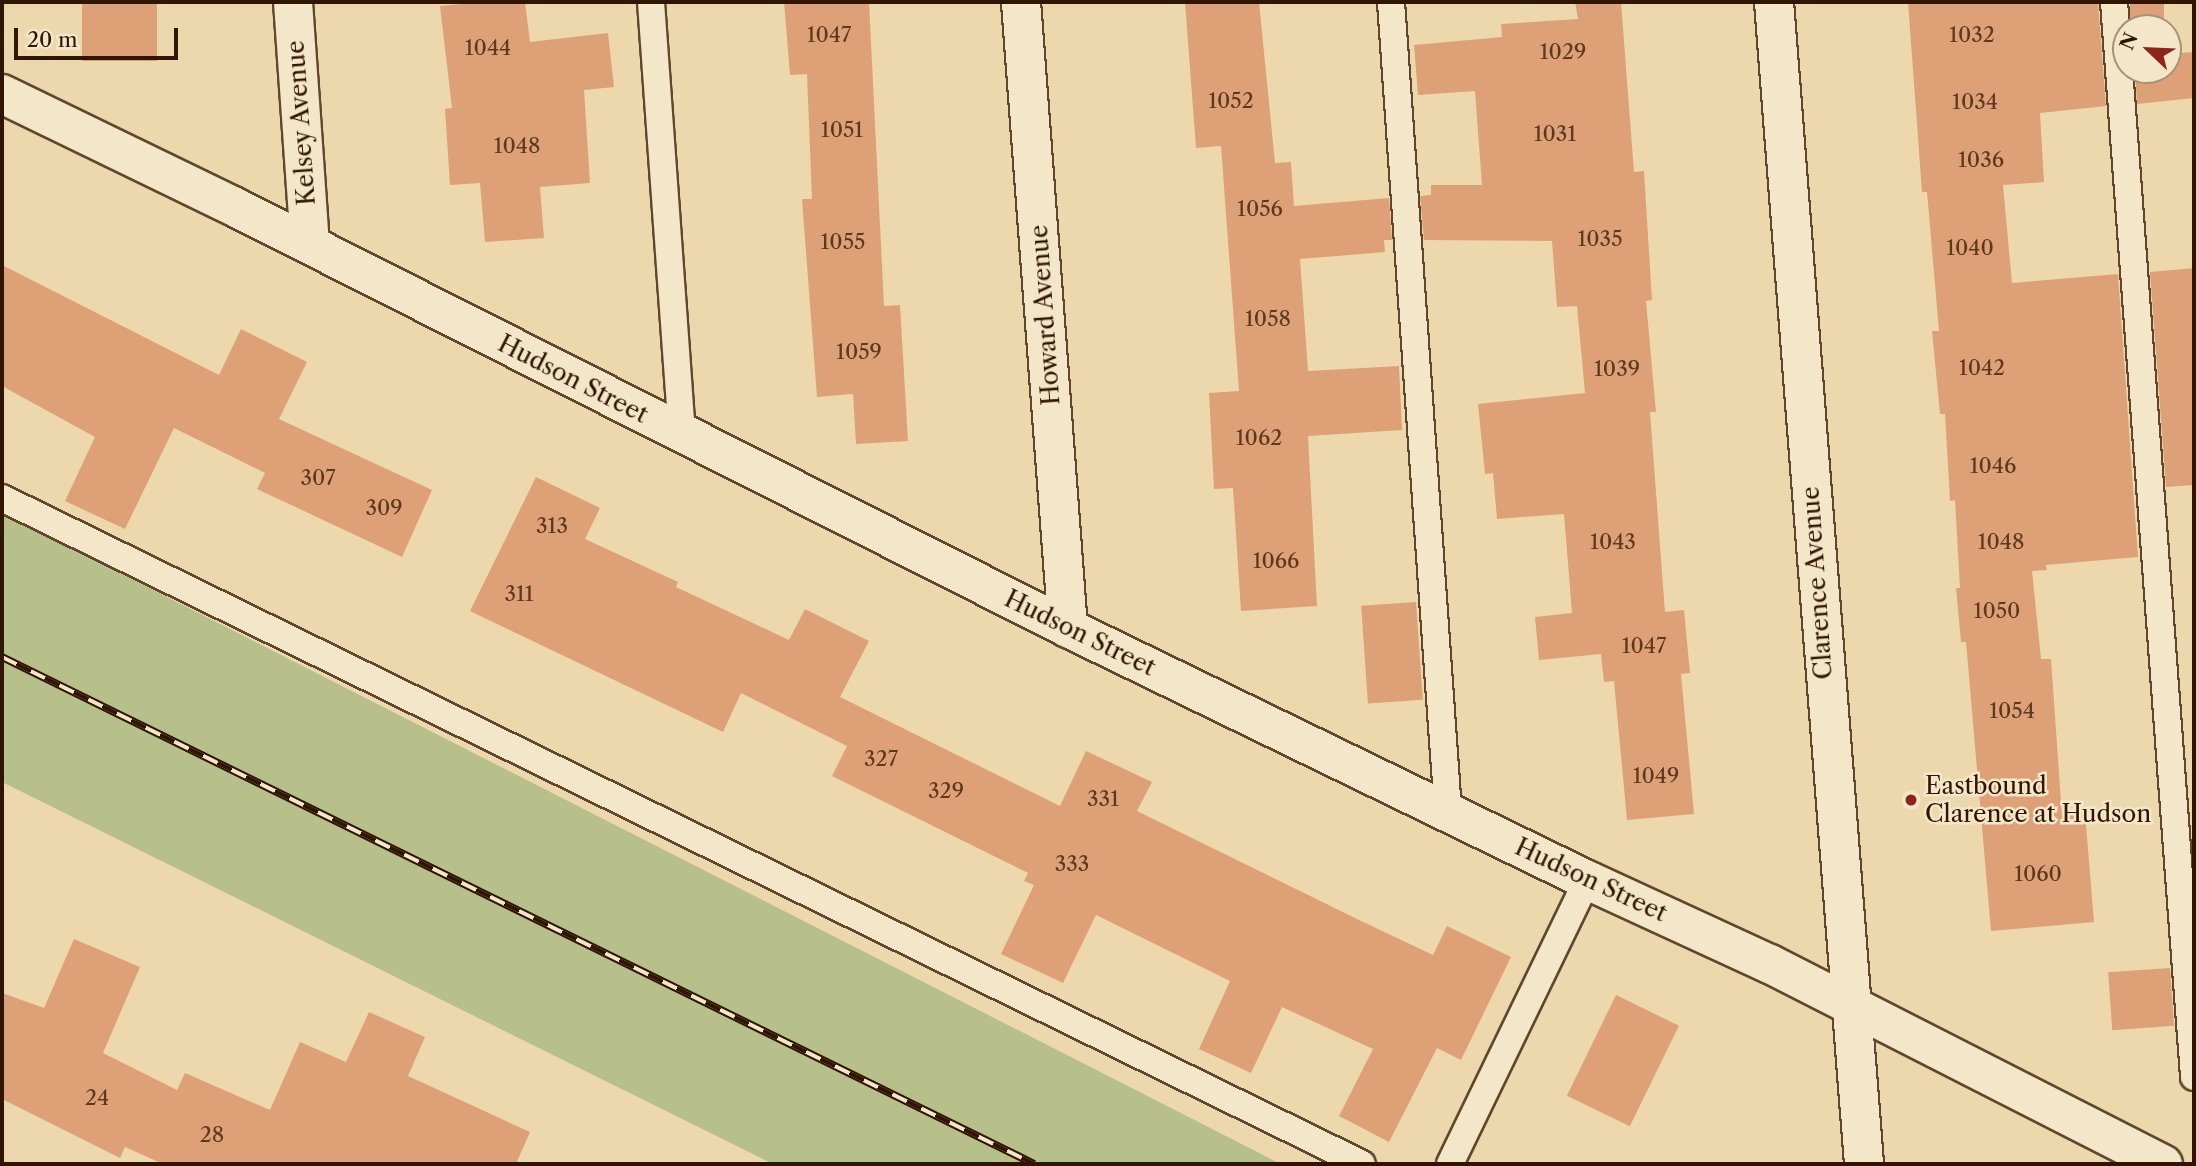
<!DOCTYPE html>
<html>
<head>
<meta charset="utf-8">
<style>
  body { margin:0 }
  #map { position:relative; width:2196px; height:1166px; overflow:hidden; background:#ecd8ac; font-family:"Libre Caslon Text",serif }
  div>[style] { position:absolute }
  .green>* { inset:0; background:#b7bf8a }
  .building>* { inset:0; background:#dea177; transform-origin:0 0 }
  .roads { filter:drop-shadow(2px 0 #5f462c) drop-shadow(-2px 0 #5f462c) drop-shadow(0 2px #5f462c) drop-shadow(0 -2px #5f462c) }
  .service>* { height:26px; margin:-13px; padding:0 13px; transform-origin:13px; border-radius:13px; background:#f3e6c9 }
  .minor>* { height:38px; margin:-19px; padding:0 19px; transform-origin:19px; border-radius:19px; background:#f3e6c9 }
  .tertiary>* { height:38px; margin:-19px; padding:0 19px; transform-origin:19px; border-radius:19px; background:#f3e6c9 }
  .rail>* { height:8px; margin-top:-4px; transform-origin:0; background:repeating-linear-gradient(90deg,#f3e6c9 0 16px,#301502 0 32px); box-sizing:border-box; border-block:2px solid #301502 }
  .dots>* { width:19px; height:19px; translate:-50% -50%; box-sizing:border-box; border:4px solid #f3e6c9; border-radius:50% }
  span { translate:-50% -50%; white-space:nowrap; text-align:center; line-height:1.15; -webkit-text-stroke:5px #f3e6c9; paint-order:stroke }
  .number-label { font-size:21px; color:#5c381f }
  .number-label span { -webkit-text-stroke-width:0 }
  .street-label { font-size:24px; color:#301502 }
  .poi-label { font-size:24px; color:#301502 }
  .left { translate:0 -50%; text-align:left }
  .frame { position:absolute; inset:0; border:4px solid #301502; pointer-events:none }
  .north { position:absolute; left:2112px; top:14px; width:70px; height:70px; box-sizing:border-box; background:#f3e6c9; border:2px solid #a59279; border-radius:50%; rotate:293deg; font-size:19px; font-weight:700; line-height:28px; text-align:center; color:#301502 }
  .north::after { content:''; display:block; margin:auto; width:24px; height:32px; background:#8f2418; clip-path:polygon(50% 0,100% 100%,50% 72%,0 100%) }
  .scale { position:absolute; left:14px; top:28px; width:164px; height:32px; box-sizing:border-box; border:4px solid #301502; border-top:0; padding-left:9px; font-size:21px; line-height:24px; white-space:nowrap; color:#301502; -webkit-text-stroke:5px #f3e6c9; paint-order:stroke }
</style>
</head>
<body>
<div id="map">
  <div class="green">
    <i style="clip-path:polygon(2px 513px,1281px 1164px,773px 1164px,2px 782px)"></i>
  </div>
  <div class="building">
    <i style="left:82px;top:2px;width:75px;height:59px"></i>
    <i style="clip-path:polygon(483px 2px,525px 2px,530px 42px,608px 33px,614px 87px,584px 90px,590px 183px,540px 187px,544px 238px,485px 242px,480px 183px,450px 185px,445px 109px,452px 108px,440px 6px)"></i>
    <i style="clip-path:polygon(784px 2px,869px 2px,884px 306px,900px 305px,908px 441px,856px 444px,853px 394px,817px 397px,802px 199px,812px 199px,807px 74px,790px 75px)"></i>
    <i style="clip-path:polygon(1185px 2px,1259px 2px,1275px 163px,1291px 162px,1294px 206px,1389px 198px,1392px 240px,1384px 240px,1385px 252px,1300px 259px,1308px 371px,1399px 366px,1402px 430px,1308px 436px,1317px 606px,1241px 611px,1233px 488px,1214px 489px,1209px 393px,1239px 391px,1221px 146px,1196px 148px)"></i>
    <i style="clip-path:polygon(1575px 2px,1621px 2px,1634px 172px,1644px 171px,1652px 300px,1646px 301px,1656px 412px,1650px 412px,1665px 612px,1684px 610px,1690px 673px,1681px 674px,1694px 814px,1627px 820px,1614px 681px,1604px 682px,1601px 654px,1539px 660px,1535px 617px,1572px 613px,1564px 514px,1497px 519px,1493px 473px,1485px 474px,1478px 404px,1585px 393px,1577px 306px,1557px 307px,1552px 241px,1424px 240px,1420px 196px,1431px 195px,1431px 185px,1482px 185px,1475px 91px,1418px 95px,1414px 45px,1502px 37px,1501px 24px,1578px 19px)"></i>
    <i style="clip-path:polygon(1908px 2px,2098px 2px,2106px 106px,2040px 113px,2044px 182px,2003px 185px,2012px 283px,2118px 274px,2138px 557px,2046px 565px,2047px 570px,2032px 571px,2041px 659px,2051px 659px,2062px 816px,2085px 813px,2094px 922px,1991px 931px,1966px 642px,1961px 642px,1956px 588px,1960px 588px,1955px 500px,1950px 501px,1945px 414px,1940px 414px,1932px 331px,1939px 331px,1927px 192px,1922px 192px)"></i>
    <i style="left:2130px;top:2px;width:34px;height:26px"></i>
    <i style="clip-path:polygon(2194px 52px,2194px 98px,2137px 104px,2135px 70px,2168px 70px,2168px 54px)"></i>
    <i style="clip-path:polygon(2px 265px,219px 375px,241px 329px,307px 362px,279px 419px,432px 490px,402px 557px,257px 489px,265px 473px,174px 428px,125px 529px,65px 501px,95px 437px,2px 386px)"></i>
    <i style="clip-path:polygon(2194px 268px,2194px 485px,2166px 487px,2150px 272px)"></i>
    <i style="clip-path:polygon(536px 477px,600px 508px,585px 539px,678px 582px,676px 587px,789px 640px,805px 609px,869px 641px,840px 697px,1060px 806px,1086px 751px,1152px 782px,1137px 811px,1357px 919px,1433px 955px,1447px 926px,1511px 957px,1461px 1060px,1437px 1048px,1389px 1142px,1339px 1116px,1373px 1049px,1282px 1007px,1251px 1073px,1199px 1049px,1230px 981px,1096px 915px,1063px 983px,1001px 954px,1034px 885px,1024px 881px,1028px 873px,832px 776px,847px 746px,741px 693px,723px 732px,470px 611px)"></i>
    <i style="left:1416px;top:602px;width:98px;height:55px;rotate:86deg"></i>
    <i style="clip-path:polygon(74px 939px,140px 967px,103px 1053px,177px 1090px,185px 1073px,270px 1110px,300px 1042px,346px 1062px,369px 1012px,425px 1037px,408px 1076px,530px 1132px,516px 1164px,163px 1164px,125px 1147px,120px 1158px,2px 1099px,2px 993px,44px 1008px)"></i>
    <i style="left:2170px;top:968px;width:58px;height:62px;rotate:86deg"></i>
    <i style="left:1616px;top:995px;width:70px;height:112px;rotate:26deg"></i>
  </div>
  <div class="roads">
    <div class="service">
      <i style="left:651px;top:2px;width:434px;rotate:85.9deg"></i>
      <i style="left:1391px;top:2px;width:811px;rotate:85.97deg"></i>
      <i style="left:2114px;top:2px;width:1078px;rotate:85.74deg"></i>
      <i style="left:2px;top:498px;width:1514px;rotate:26.09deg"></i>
      <i style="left:1450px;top:1164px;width:315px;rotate:-64.2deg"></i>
    </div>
    <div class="minor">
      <i style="left:293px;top:2px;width:243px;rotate:86deg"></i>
      <i style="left:1021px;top:2px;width:628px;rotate:85.71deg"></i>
      <i style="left:2px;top:94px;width:259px;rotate:25.9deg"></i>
      <i style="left:235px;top:207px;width:933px;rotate:26.81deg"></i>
      <i style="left:1068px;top:628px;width:577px;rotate:25.9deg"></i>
      <i style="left:1587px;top:880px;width:201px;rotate:24.7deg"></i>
      <i style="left:1770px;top:964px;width:441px;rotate:27deg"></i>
    </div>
    <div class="tertiary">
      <i style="left:1774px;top:2px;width:1165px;rotate:85.57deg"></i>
    </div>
  </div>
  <div class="rail">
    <i style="left:2px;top:657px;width:1150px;rotate:26.16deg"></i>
  </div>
  <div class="dots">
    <i style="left:1911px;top:800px;background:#8f2418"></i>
  </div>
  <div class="number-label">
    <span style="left:829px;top:35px">1047</span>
    <span style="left:1972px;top:35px">1032</span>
    <span style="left:488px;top:48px">1044</span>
    <span style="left:1563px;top:52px">1029</span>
    <span style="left:1231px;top:101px">1052</span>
    <span style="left:1975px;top:102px">1034</span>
    <span style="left:842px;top:130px">1051</span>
    <span style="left:1555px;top:134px">1031</span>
    <span style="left:517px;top:146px">1048</span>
    <span style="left:1981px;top:160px">1036</span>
    <span style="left:1260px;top:209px">1056</span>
    <span style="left:1600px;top:239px">1035</span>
    <span style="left:843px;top:242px">1055</span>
    <span style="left:1970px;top:248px">1040</span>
    <span style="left:1268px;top:319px">1058</span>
    <span style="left:859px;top:352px">1059</span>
    <span style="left:1982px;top:368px">1042</span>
    <span style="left:1617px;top:369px">1039</span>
    <span style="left:1259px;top:438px">1062</span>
    <span style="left:1993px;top:466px">1046</span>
    <span style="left:318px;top:478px">307</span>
    <span style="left:384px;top:508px">309</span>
    <span style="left:552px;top:526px">313</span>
    <span style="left:1613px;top:542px">1043</span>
    <span style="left:2001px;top:542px">1048</span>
    <span style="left:1276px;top:561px">1066</span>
    <span style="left:519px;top:594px">311</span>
    <span style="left:1997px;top:611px">1050</span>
    <span style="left:1644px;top:646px">1047</span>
    <span style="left:2012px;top:711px">1054</span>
    <span style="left:881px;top:759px">327</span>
    <span style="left:1656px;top:776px">1049</span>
    <span style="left:946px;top:791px">329</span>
    <span style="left:1103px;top:799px">331</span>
    <span style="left:1072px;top:864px">333</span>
    <span style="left:2038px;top:874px">1060</span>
    <span style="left:97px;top:1098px">24</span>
    <span style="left:212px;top:1135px">28</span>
  </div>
  <div class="street-label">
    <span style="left:301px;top:123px;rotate:-94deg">Kelsey Avenue</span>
    <span style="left:1045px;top:315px;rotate:-94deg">Howard Avenue</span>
    <span style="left:573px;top:379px;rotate:27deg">Hudson Street</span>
    <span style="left:1817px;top:583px;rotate:-94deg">Clarence Avenue</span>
    <span style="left:1080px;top:633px;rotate:26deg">Hudson Street</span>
    <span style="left:1591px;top:880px;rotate:25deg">Hudson Street</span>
  </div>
  <div class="poi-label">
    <span class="left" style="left:1925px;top:800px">Eastbound<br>Clarence at Hudson</span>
  </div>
  <div class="frame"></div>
  <div class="north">N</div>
  <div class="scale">20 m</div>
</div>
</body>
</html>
